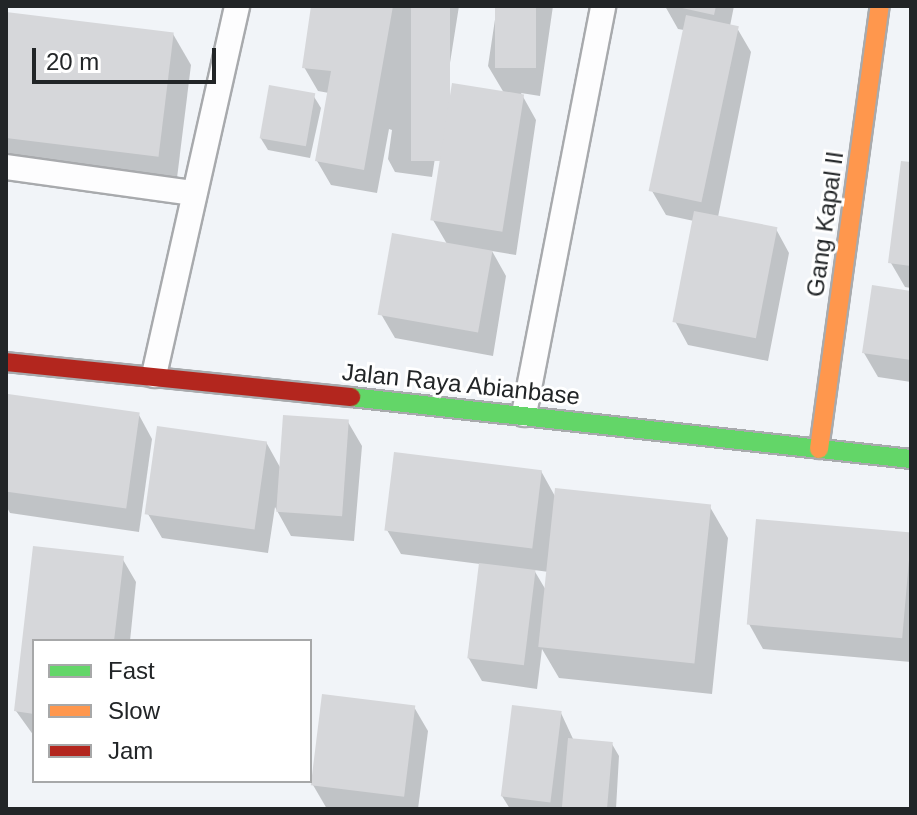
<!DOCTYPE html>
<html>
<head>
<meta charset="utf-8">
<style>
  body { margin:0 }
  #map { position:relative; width:917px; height:815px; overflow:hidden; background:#f1f4f8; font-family:Helvetica,sans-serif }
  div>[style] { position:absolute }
  .shadow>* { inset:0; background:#0003 }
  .building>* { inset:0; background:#d6d7da; transform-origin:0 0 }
  .roads { filter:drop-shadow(2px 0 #a8aaad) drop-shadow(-2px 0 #a8aaad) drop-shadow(0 2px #a8aaad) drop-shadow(0 -2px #a8aaad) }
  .lane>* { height:24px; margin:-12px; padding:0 12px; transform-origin:12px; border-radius:12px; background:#fdfdfe }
  .fast>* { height:18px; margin:-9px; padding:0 9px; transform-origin:9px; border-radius:9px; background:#63d668 }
  .slow>* { height:18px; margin:-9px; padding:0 9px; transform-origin:9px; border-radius:9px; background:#ff974d }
  .jam>* { height:18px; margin:-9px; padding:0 9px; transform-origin:9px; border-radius:9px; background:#b3261e }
  span { translate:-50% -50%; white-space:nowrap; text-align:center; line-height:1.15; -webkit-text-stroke:6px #fff; paint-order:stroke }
  .street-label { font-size:24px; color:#222527 }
  .frame { position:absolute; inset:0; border:8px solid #222527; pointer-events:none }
  .legend { position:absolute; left:32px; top:639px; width:280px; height:144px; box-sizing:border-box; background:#fff; border:2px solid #a7a8a9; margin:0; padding:10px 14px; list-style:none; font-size:24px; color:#222527 }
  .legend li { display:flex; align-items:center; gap:16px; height:40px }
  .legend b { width:40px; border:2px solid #a7a8a9 }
  .scale { position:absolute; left:32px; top:48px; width:184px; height:36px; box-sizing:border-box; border:4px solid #222527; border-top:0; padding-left:10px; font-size:24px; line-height:28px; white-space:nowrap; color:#222527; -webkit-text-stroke:6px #fff; paint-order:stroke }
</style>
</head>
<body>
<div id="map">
  <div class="shadow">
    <i style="clip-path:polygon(313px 6px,459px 6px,432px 177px,395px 172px,388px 159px,392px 130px,389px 129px,377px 193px,331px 185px,317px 161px,329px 93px,318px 91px,304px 67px)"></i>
    <i style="clip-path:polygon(497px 6px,553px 6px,540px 96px,521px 93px,536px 120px,516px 255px,492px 251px,506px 276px,493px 356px,395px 338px,381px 314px,447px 244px,433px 220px,504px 93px,488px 66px)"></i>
    <i style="clip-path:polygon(665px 6px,734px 6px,730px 26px,737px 28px,751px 52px,718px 217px,776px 229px,789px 253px,768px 361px,688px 345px,675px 321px,694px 221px,666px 215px,652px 191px,684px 30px,678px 29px)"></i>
    <i style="clip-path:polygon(6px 14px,173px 34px,191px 65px,176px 186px,6px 165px)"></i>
    <i style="clip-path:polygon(313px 95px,321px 108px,310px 158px,268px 150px,260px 137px)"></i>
    <i style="clip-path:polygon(911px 164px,911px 288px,905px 287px,891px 263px)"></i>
    <i style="clip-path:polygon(911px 293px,911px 382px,878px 377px,864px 353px)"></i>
    <i style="clip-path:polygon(10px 396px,139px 415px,152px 439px,139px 532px,10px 513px,6px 506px,6px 421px)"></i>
    <i style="clip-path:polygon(348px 422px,362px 446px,354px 541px,291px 536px,275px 507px,268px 553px,162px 538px,148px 514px,266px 442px,281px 469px)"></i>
    <i style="clip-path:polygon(evenodd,541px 471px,556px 498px,710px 507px,728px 538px,712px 694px,559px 678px,542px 649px,537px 689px,482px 681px,468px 657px,480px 564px,401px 554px,387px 530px,541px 471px,534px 570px,549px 572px,547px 592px,534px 570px)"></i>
    <i style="clip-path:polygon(758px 521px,911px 535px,911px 662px,763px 649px,749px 624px)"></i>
    <i style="clip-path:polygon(34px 548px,122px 558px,136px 582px,130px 641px,34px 641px,34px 736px,16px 711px)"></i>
    <i style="clip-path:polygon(414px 707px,428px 731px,418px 809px,327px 809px,313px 785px)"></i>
    <i style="clip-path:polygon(561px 713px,574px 741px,612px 744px,619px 756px,616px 809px,510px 809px,502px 796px)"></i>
  </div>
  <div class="building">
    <i style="clip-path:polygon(311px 6px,393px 6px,364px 170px,315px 161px,331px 71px,302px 68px)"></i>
    <i style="left:411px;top:6px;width:39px;height:155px"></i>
    <i style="left:495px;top:6px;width:41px;height:62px"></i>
    <i style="clip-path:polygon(673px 6px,716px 6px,714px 15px)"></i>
    <i style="left:6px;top:12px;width:169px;height:125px;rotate:7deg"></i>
    <i style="left:686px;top:15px;width:54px;height:180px;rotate:12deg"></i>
    <i style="left:452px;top:83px;width:73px;height:139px;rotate:9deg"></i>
    <i style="left:269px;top:85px;width:47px;height:54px;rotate:10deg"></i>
    <i style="clip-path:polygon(901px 161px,911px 162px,911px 266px,888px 263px)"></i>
    <i style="left:694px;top:211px;width:85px;height:113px;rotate:11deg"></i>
    <i style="left:392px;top:233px;width:102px;height:83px;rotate:10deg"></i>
    <i style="clip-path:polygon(872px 285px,911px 291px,911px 360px,862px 353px)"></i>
    <i style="left:8px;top:394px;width:133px;height:97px;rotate:8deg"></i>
    <i style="left:283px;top:415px;width:66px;height:97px;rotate:4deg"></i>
    <i style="left:157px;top:426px;width:111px;height:89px;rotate:8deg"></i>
    <i style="left:394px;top:452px;width:149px;height:79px;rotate:7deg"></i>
    <i style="left:555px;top:488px;width:157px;height:160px;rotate:6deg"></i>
    <i style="left:756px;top:519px;width:156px;height:106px;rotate:5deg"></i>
    <i style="clip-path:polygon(33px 546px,124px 556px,114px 641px,34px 641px,34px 714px,14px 711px)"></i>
    <i style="left:479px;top:563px;width:57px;height:96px;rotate:7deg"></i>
    <i style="left:322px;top:694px;width:94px;height:92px;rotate:7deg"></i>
    <i style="left:512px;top:705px;width:50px;height:92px;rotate:7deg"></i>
    <i style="left:568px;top:738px;width:45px;height:71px;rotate:5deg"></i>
  </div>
  <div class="roads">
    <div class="lane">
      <i style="left:6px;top:167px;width:190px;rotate:7.9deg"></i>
      <i style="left:154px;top:375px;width:378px;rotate:-77.3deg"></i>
      <i style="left:524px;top:414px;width:416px;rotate:-79deg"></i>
    </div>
    <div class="fast">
      <i style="left:351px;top:397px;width:563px;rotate:6.32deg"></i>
    </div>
    <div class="slow">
      <i style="left:819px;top:449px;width:447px;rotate:-82.2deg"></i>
    </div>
    <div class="jam">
      <i style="left:6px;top:362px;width:347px;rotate:5.8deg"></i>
    </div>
  </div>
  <div class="street-label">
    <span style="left:825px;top:224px;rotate:-82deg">Gang Kapal II</span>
    <span style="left:461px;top:384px;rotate:6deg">Jalan Raya Abianbase</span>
  </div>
  <div class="frame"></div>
  <ul class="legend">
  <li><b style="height:10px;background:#63d668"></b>Fast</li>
  <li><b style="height:10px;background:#ff974d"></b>Slow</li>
  <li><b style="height:10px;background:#b3261e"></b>Jam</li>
  </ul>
  <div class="scale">20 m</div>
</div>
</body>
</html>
